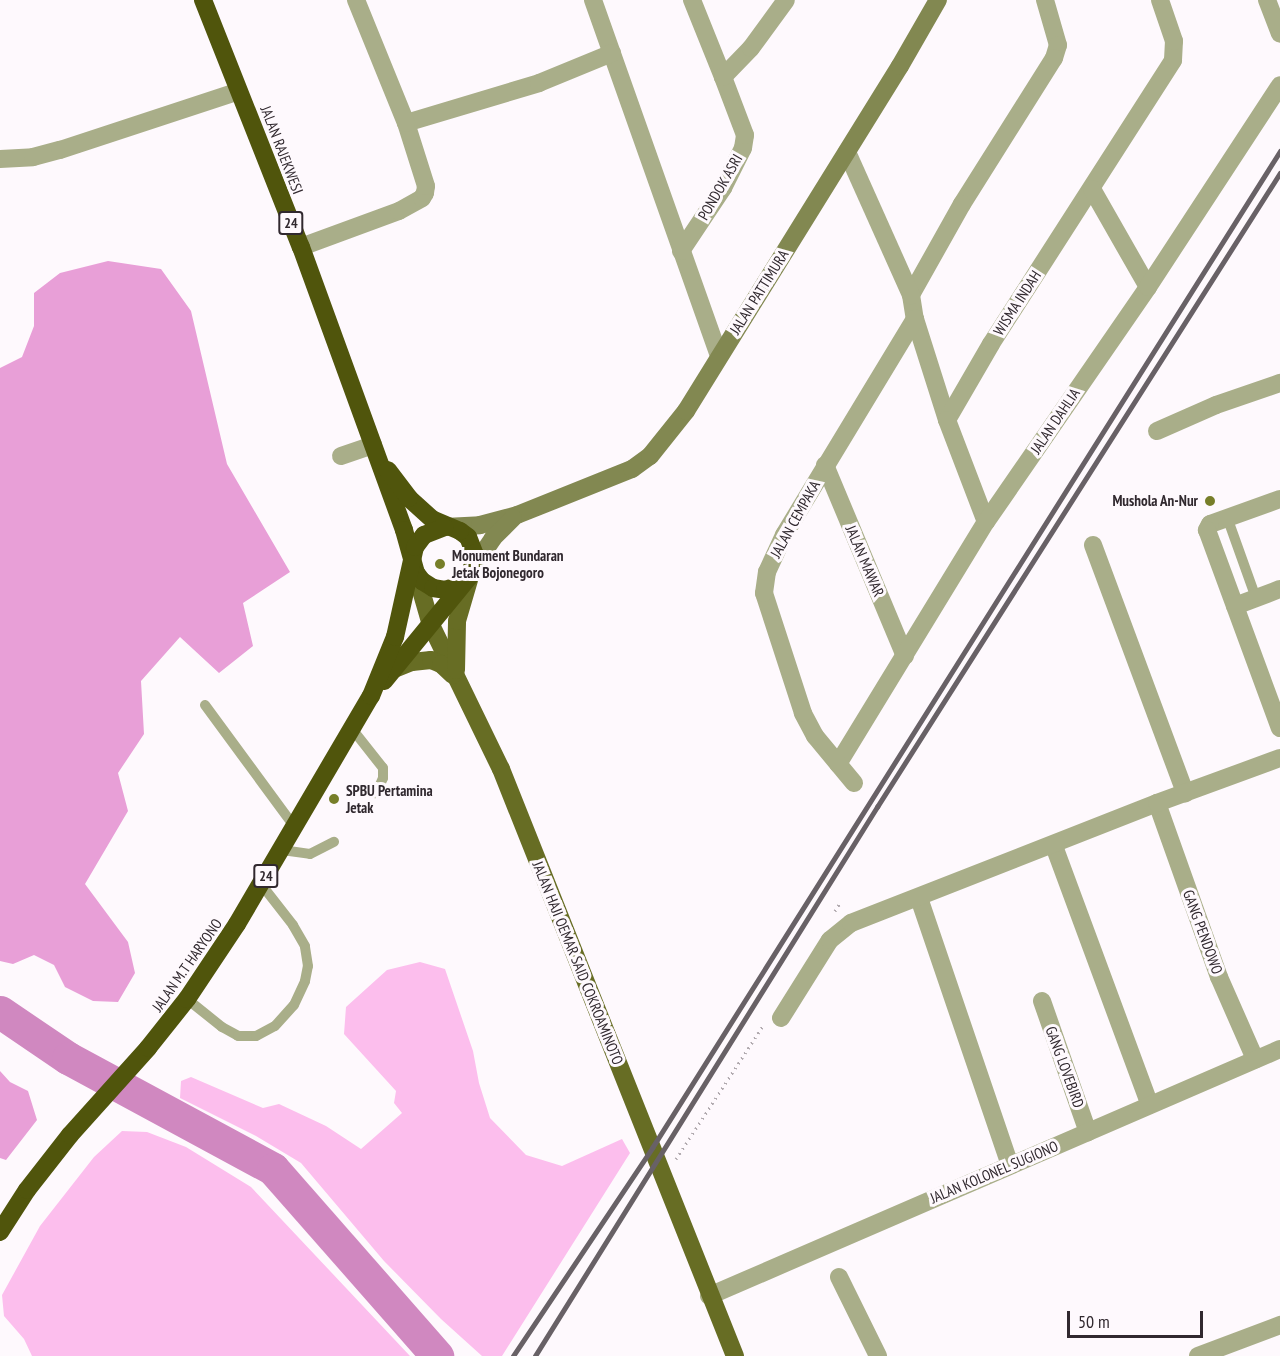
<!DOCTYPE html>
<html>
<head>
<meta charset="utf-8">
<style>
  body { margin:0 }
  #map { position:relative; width:1280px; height:1356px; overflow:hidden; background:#fef9fd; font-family:"PT Sans Narrow",sans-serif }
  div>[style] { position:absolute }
  .green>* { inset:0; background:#fcbeed }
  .forest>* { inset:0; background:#e89fd7 }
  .river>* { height:33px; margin:-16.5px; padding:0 16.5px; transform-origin:16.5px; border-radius:16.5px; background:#d088c0 }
  .path>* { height:3px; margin-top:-1.5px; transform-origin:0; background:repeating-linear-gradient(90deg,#b1aaaf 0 1.5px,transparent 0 6px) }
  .lane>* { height:10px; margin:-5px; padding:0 5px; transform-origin:5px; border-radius:5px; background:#a9ae89 }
  .street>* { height:18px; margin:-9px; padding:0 9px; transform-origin:9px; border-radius:9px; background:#a9ae89 }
  .secondary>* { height:18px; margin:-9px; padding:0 9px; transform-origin:9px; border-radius:9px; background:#828851 }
  .primary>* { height:18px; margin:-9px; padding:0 9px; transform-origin:9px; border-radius:9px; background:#676d24 }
  .highway>* { height:18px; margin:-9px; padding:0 9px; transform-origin:9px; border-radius:9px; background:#50550c }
  .rail>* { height:4.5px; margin:-2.25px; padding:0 2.25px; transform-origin:2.25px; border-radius:2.25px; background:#686166 }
  .dots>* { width:16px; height:16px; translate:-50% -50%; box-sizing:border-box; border:3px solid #fef9fd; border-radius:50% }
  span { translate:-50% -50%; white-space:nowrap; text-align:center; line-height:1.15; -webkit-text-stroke:6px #fef9fd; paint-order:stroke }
  .shield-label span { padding:2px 4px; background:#fef9fd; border:2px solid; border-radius:4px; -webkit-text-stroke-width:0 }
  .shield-label { font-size:14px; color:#31292f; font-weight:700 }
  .street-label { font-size:15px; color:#31292f }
  .poi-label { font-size:15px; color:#31292f; font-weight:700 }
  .right { translate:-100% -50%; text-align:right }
  .left { translate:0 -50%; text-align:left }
  .scale { position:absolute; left:1067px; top:1311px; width:136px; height:27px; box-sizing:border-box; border:3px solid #31292f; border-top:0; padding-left:8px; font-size:18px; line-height:21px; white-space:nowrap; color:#31292f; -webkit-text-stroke:4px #fef9fd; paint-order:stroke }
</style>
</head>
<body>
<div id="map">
  <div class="green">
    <i style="clip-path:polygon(420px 962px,445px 969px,473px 1051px,479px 1083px,490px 1118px,526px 1155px,562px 1166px,622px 1139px,630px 1153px,502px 1356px,482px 1356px,441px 1319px,384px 1261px,301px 1163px,256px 1136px,180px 1098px,181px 1081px,191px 1077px,263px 1108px,279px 1104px,326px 1126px,361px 1149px,402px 1113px,394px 1103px,396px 1091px,344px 1034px,346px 1007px,387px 970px)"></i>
    <i style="clip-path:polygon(122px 1131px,147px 1132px,186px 1147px,251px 1187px,410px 1356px,32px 1356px,24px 1339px,4px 1316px,2px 1295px,40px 1226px,94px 1157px)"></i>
  </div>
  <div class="forest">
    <i style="clip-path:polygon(108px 261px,161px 269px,191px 311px,227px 464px,290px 572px,243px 603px,253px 646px,219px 673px,180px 637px,141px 681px,144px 734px,118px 773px,128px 811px,85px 884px,128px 942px,135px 973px,118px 1002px,93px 1001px,65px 987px,54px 965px,34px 955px,13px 964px,0 961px,0 368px,22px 357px,34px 326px,34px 293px,60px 273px)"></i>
    <i style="clip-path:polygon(0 1071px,10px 1082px,28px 1091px,37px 1120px,6px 1160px,0 1158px)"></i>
  </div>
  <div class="river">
    <i style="left:0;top:1012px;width:82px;rotate:34.1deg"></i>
    <i style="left:68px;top:1058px;width:233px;rotate:28.4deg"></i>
    <i style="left:273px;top:1169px;width:249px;rotate:48.7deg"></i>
  </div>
  <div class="path">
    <i style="left:835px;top:911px;width:9px;rotate:-58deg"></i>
    <i style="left:676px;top:1159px;width:161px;rotate:-56.9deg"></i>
  </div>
  <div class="lane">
    <i style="left:1227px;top:517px;width:86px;rotate:70.3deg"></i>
    <i style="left:205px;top:705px;width:150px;rotate:53.7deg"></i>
    <i style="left:353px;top:730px;width:48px;rotate:51.7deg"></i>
    <i style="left:383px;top:768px;width:10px;rotate:90deg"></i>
    <i style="left:383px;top:778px;width:17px;rotate:114deg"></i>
    <i style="left:282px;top:850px;width:28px;rotate:8deg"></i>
    <i style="left:310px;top:854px;width:27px;rotate:-27deg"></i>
    <i style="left:187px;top:999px;width:45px;rotate:38.7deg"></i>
    <i style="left:222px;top:1027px;width:18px;rotate:29deg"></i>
    <i style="left:238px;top:1036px;width:18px"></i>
    <i style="left:256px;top:1036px;width:21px;rotate:-28deg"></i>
    <i style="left:275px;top:1026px;width:28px;rotate:-48deg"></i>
    <i style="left:294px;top:1005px;width:26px;rotate:-65deg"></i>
    <i style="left:305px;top:981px;width:15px;rotate:-79deg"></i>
    <i style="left:308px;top:966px;width:20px;rotate:-99deg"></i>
    <i style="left:305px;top:946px;width:24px;rotate:-120deg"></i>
    <i style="left:293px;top:925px;width:52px;rotate:-128deg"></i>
  </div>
  <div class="street">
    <i style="left:593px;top:0;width:377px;rotate:70.5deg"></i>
    <i style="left:692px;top:0;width:83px;rotate:68.1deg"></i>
    <i style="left:1045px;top:0;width:47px;rotate:73.9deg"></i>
    <i style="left:1058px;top:45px;width:14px;rotate:107deg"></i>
    <i style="left:1054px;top:58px;width:173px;rotate:122.2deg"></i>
    <i style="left:962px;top:204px;width:104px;rotate:119.3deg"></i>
    <i style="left:911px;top:295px;width:24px;rotate:81deg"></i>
    <i style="left:915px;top:319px;width:106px;rotate:72.4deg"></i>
    <i style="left:947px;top:420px;width:88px;rotate:-59.9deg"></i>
    <i style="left:991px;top:344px;width:337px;rotate:-57.3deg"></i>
    <i style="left:1173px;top:60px;width:19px;rotate:-87deg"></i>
    <i style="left:1174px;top:41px;width:43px;rotate:-108.9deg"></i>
    <i style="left:1267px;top:0;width:36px;rotate:69deg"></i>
    <i style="left:406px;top:123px;width:139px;rotate:-16.7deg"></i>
    <i style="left:539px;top:83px;width:79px;rotate:-22.3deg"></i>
    <i style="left:847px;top:152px;width:157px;rotate:65.9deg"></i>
    <i style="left:0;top:159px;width:33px;rotate:-3deg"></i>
    <i style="left:33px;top:157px;width:28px;rotate:-15deg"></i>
    <i style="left:60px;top:150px;width:188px;rotate:-18.2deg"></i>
    <i style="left:1092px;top:189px;width:113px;rotate:60.3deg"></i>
    <i style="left:301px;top:247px;width:104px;rotate:-20.2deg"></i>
    <i style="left:399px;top:211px;width:26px;rotate:-29deg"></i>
    <i style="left:422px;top:198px;width:6px;rotate:-59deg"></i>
    <i style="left:425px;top:193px;width:7px;rotate:-82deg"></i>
    <i style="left:426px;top:186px;width:66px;rotate:-107.6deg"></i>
    <i style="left:406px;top:123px;width:133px;rotate:-112.1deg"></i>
    <i style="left:681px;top:251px;width:76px;rotate:-56.3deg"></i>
    <i style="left:723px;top:188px;width:45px;rotate:-63.4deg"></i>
    <i style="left:743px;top:148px;width:13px;rotate:-81deg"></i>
    <i style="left:745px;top:135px;width:62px;rotate:-110.8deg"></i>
    <i style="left:723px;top:77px;width:40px;rotate:-46deg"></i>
    <i style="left:751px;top:48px;width:59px;rotate:-53.9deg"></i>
    <i style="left:947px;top:420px;width:109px;rotate:69.1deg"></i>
    <i style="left:1157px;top:431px;width:64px;rotate:-23.8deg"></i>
    <i style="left:1216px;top:405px;width:68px;rotate:-19deg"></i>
    <i style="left:341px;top:456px;width:34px;rotate:-19deg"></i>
    <i style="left:825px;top:465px;width:207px;rotate:67.3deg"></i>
    <i style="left:1280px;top:499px;width:74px;rotate:160.3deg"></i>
    <i style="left:1210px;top:524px;width:7px;rotate:117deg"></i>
    <i style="left:1207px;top:530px;width:211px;rotate:69.8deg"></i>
    <i style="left:1093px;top:545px;width:265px;rotate:69.6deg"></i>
    <i style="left:1235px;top:606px;width:48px;rotate:-20.7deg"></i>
    <i style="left:838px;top:764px;width:284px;rotate:-58.6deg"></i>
    <i style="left:986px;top:522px;width:285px;rotate:-55.4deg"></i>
    <i style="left:1148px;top:287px;width:241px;rotate:-56.8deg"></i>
    <i style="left:854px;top:783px;width:61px;rotate:-129.7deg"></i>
    <i style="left:815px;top:736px;width:26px;rotate:-118deg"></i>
    <i style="left:803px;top:713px;width:126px;rotate:-108deg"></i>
    <i style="left:764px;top:593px;width:21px;rotate:-82deg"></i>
    <i style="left:767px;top:572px;width:41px;rotate:-65.3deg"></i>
    <i style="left:784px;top:535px;width:253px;rotate:-58.8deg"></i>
    <i style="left:1157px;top:803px;width:185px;rotate:70.4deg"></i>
    <i style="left:1219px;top:977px;width:90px;rotate:66.3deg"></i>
    <i style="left:1054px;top:846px;width:276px;rotate:69.7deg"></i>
    <i style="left:919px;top:898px;width:282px;rotate:71.2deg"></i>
    <i style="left:1042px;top:1001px;width:139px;rotate:70.7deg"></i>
    <i style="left:781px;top:1018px;width:92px;rotate:-57.9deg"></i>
    <i style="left:830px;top:940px;width:27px;rotate:-39deg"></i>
    <i style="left:851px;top:923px;width:329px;rotate:-21.4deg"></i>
    <i style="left:1157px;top:803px;width:131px;rotate:-20.1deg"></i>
    <i style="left:839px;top:1277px;width:88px;rotate:63.7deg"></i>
    <i style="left:709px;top:1296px;width:622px;rotate:-23.39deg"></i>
    <i style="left:1198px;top:1356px;width:88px;rotate:-20.7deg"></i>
  </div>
  <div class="secondary">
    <i style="left:445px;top:527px;width:35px;rotate:-3deg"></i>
    <i style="left:480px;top:525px;width:38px;rotate:-15deg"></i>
    <i style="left:517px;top:515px;width:124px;rotate:-21.8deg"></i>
    <i style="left:632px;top:469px;width:22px;rotate:-36deg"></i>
    <i style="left:650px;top:456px;width:58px;rotate:-51.3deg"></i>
    <i style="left:686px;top:411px;width:406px;rotate:-58.2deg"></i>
    <i style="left:900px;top:66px;width:76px;rotate:-60.1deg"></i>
    <i style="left:475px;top:565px;width:32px;rotate:-56deg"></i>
    <i style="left:493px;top:538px;width:28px;rotate:-45deg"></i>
  </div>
  <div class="primary">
    <i style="left:416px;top:573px;width:54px;rotate:73.9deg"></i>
    <i style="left:431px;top:625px;width:160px;rotate:64.1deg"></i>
    <i style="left:501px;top:769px;width:632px;rotate:68.27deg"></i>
    <i style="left:392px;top:670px;width:22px;rotate:-22deg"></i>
    <i style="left:412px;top:662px;width:19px;rotate:-6deg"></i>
    <i style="left:431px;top:660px;width:11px;rotate:22deg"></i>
    <i style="left:441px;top:664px;width:16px;rotate:43deg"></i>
    <i style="left:456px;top:670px;width:49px;rotate:-88.8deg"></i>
    <i style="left:457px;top:621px;width:43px;rotate:-73.7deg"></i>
  </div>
  <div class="highway">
    <i style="left:203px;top:0;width:266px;rotate:68.4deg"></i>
    <i style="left:301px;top:247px;width:301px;rotate:70deg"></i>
    <i style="left:404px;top:530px;width:45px;rotate:74.4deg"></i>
    <i style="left:416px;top:573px;width:10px;rotate:53deg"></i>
    <i style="left:422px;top:581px;width:13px;rotate:32deg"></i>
    <i style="left:433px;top:588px;width:12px;rotate:9deg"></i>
    <i style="left:445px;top:590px;width:18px;rotate:-19deg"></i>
    <i style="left:462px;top:584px;width:11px;rotate:-45deg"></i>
    <i style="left:384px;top:681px;width:136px;rotate:-50.7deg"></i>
    <i style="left:470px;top:576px;width:22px;rotate:-77deg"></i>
    <i style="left:475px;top:555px;width:19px;rotate:-111deg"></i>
    <i style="left:468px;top:537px;width:10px;rotate:-143deg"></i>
    <i style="left:460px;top:531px;width:30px;rotate:-157deg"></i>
    <i style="left:432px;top:519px;width:31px;rotate:-138deg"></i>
    <i style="left:409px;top:498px;width:35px;rotate:-127deg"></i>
    <i style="left:0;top:1232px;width:50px;rotate:-57.3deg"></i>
    <i style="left:27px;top:1190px;width:70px;rotate:-52deg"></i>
    <i style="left:70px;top:1135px;width:117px;rotate:-48.1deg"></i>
    <i style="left:148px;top:1048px;width:63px;rotate:-51.5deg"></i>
    <i style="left:187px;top:999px;width:90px;rotate:-56.3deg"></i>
    <i style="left:237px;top:924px;width:264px;rotate:-59.6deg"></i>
    <i style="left:371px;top:696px;width:64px;rotate:-67.9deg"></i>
    <i style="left:395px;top:637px;width:92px;rotate:-77.5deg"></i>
    <i style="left:415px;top:547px;width:15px;rotate:-53deg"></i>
    <i style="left:424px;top:535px;width:22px;rotate:-21deg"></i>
  </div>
  <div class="rail">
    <i style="left:513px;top:1356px;width:250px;rotate:-56.2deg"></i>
    <i style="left:652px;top:1148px;width:1178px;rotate:-57.79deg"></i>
    <i style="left:535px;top:1356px;width:647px;rotate:-58.08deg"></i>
    <i style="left:877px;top:807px;width:751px;rotate:-57.56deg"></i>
  </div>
  <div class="dots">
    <i style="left:1210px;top:501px;background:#777e29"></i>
    <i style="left:440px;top:564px;background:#777e29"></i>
    <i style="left:334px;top:799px;background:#777e29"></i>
  </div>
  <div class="shield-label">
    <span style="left:291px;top:223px">24</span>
    <span style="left:266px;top:876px">24</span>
  </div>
  <div class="street-label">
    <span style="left:282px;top:150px;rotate:69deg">JALAN RAJEKWESI</span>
    <span style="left:720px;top:187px;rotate:-60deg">PONDOK ASRI</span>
    <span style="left:759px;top:292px;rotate:-58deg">JALAN PATTIMURA</span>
    <span style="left:1017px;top:303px;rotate:-57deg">WISMA INDAH</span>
    <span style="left:1055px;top:421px;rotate:-56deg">JALAN DAHLIA</span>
    <span style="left:795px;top:519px;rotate:-61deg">JALAN CEMPAKA</span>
    <span style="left:865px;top:561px;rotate:67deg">JALAN MAWAR</span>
    <span style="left:1203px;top:932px;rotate:70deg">GANG PENDOWO</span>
    <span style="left:578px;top:963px;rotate:68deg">JALAN HAJI OEMAR SAID COKROAMINOTO</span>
    <span style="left:187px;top:965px;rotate:-55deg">JALAN M.T HARYONO</span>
    <span style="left:1065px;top:1067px;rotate:70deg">GANG LOVEBIRD</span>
    <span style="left:994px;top:1172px;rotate:-23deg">JALAN KOLONEL SUGIONO</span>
  </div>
  <div class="poi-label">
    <span class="right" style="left:1198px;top:501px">Mushola An-Nur</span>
    <span class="left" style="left:452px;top:564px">Monument Bundaran<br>Jetak Bojonegoro</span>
    <span class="left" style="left:346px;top:799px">SPBU Pertamina<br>Jetak</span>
  </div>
  <div class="scale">50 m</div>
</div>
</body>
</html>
